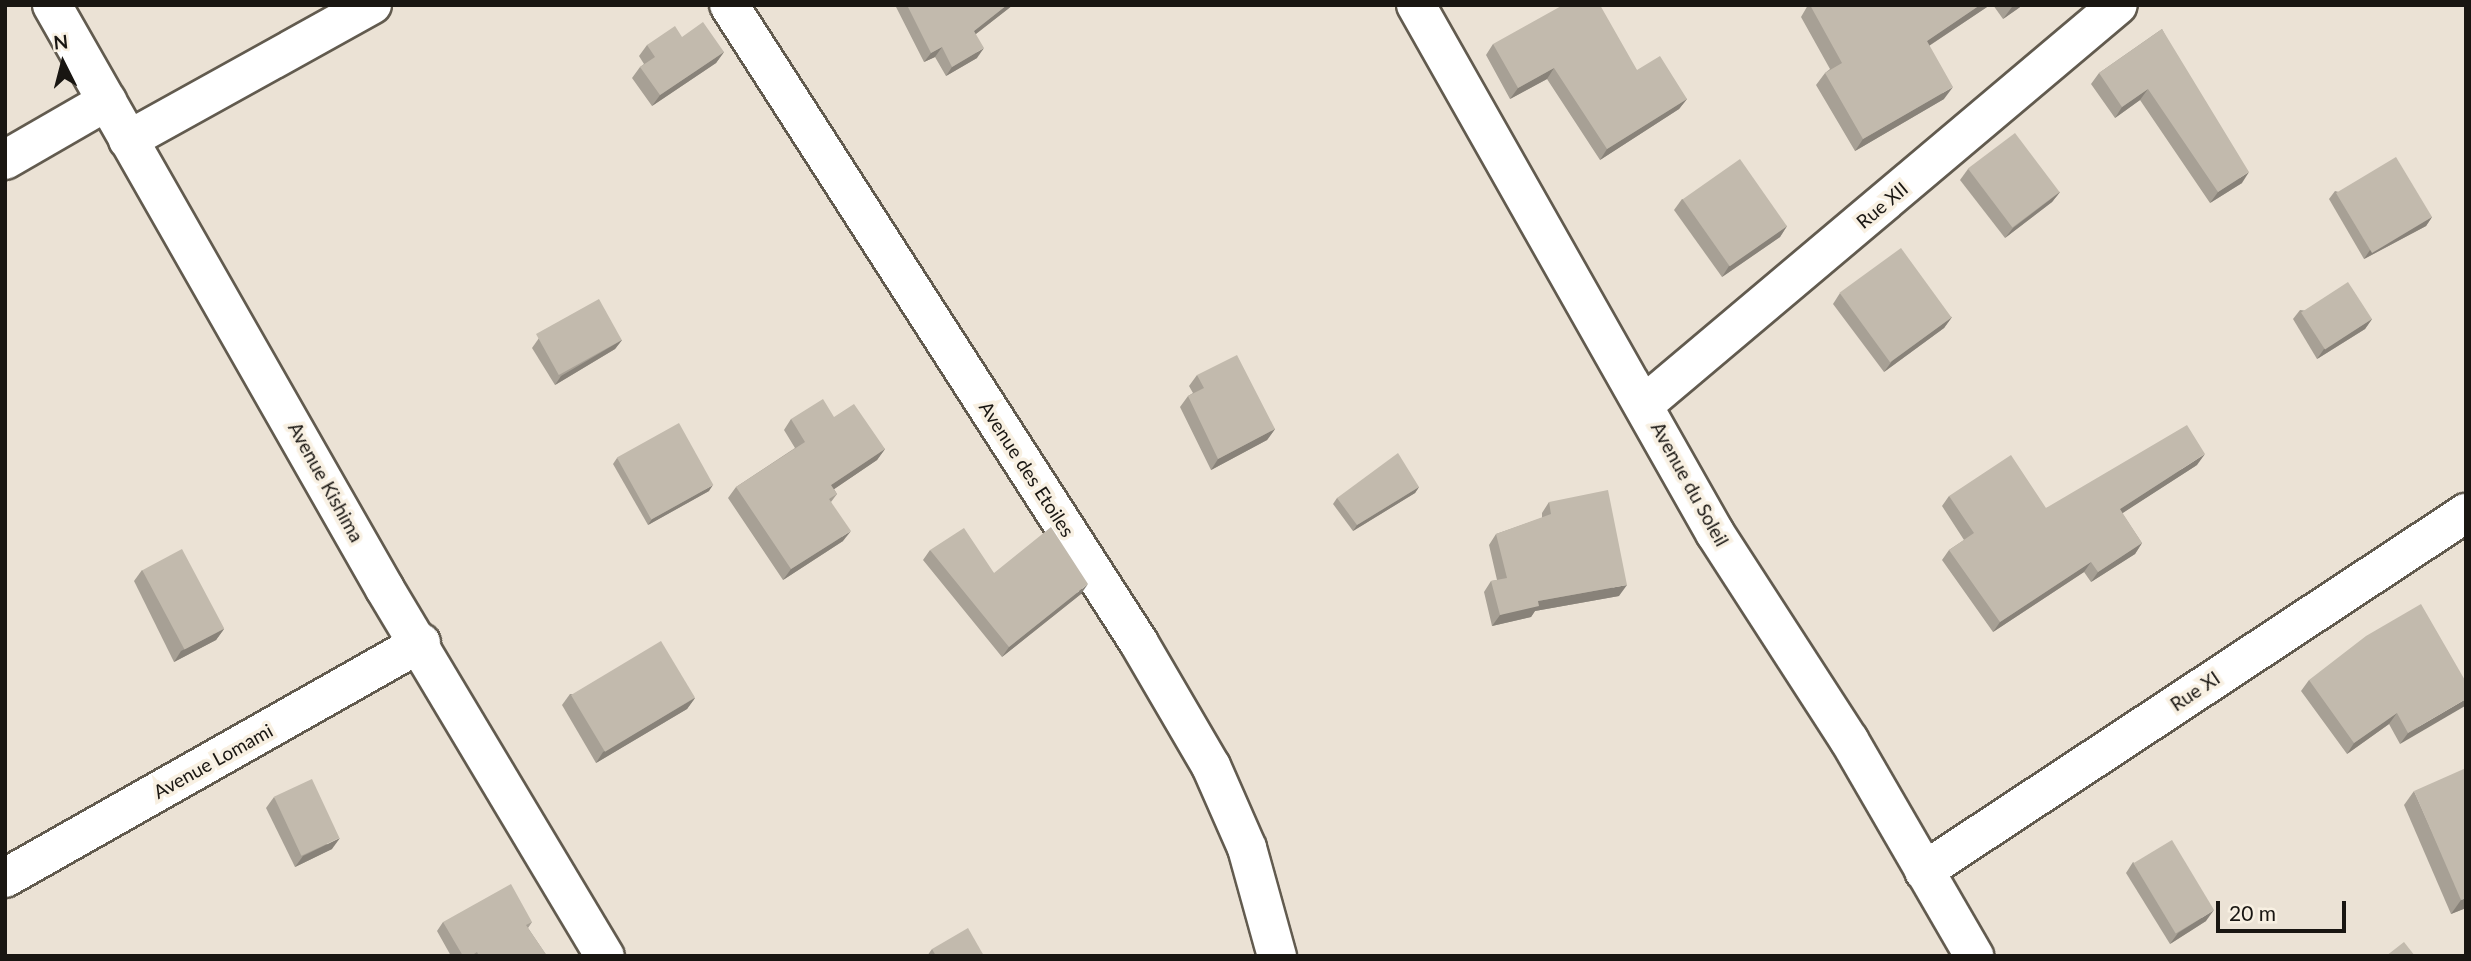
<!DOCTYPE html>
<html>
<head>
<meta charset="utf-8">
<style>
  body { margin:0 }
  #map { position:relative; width:2471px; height:961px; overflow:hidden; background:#ebe2d5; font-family:Lato,sans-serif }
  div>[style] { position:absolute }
  .roads { filter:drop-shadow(2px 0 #625b4f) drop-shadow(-2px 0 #625b4f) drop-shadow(0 2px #625b4f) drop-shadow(0 -2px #625b4f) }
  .minor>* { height:38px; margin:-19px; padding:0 19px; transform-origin:19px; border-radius:19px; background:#fff }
  .wall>* { inset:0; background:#a7a095 }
  .shaded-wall>* { inset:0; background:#888279 }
  .building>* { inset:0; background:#c2baad; transform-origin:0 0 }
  span { translate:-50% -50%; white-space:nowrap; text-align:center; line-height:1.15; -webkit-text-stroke:7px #f8f0e2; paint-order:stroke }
  .street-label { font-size:19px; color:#191612 }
  .frame { position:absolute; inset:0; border:7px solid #191612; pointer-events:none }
  .north { position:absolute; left:28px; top:28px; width:70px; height:70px; -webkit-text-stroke:5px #f8f0e2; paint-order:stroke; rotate:354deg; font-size:19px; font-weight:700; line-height:28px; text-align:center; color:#191612 }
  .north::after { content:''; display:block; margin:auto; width:24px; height:32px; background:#191612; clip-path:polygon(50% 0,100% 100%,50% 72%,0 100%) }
  .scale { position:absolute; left:2216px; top:901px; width:130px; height:32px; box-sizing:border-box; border:4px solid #191612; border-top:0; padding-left:9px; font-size:21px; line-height:24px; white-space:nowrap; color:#191612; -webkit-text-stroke:5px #f8f0e2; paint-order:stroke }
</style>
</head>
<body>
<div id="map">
  <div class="roads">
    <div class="minor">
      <i style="left:52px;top:5px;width:672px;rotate:60.31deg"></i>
      <i style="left:385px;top:589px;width:428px;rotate:59.1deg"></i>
      <i style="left:729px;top:5px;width:758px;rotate:57.27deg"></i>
      <i style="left:1139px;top:643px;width:143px;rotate:59.7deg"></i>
      <i style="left:1211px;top:766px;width:90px;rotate:66.3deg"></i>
      <i style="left:1247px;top:848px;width:112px;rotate:74.5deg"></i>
      <i style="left:1416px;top:5px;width:607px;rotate:60.48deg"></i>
      <i style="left:1715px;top:533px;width:247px;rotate:57.1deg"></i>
      <i style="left:1849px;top:740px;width:250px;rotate:59.9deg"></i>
      <i style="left:128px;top:140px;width:279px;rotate:-29deg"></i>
      <i style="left:5px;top:160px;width:118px;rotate:-30deg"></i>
      <i style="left:1646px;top:403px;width:617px;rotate:-40.14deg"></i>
      <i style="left:1924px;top:871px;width:650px;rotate:-33.45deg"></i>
      <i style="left:5px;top:878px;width:478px;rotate:-29.5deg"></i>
    </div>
  </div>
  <div class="wall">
    <i style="clip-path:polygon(895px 5px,1013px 5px,976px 34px,977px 58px,946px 76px,935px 57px,924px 62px)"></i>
    <i style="clip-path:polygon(1808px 5px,1990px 5px,1929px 46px,1944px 99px,1855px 151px,1816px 85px,1825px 73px,1830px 69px,1801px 17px)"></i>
    <i style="clip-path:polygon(1993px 5px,2023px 5px,2003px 19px)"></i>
    <i style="clip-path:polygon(2162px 29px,2242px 183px,2210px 203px,2140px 100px,2115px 118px,2091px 84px,2099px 73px)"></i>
    <i style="clip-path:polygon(682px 37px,724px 52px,716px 63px,652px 106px,632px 78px,640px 67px,644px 64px,639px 56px,647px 45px)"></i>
    <i style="clip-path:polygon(1493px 44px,1637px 70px,1687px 99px,1679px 109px,1600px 160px,1547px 79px,1510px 99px,1486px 55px)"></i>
    <i style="clip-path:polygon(1968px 169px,2060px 192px,2052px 202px,2005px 238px,1960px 180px)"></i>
    <i style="clip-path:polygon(2335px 191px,2432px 217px,2426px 226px,2364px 259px,2329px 199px)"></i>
    <i style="clip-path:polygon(1682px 199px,1787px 226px,1780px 237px,1722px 277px,1674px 210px)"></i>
    <i style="clip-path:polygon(1840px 293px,1952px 317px,1944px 328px,1884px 372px,1833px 304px)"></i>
    <i style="clip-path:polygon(2300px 310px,2372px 319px,2365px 329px,2317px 359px,2293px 319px)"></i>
    <i style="clip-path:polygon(539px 338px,622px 340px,615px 349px,555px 385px,532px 348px)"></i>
    <i style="clip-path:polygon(1197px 375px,1275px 429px,1267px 440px,1211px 470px,1180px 407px,1188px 396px,1193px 393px,1189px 386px)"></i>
    <i style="clip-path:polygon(834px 417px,885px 449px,877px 460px,834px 489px,837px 494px,831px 502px,843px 541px,783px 580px,728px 498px,736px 487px,795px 448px,784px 430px,791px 419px)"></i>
    <i style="clip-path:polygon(617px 458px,709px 491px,648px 525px,613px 464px)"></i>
    <i style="clip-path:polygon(2197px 465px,2122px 513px,2142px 543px,2135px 554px,2091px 582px,2084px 572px,1993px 632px,1942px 560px,1949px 550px,1964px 540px,1942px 506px,1949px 496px,2046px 508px)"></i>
    <i style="clip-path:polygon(1419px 487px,1415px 493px,1353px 531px,1333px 504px,1337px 498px)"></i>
    <i style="clip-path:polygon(1549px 502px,1619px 596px,1535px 611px,1531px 617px,1492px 626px,1484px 592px,1491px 581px,1497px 580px,1489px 545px,1496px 534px,1542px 518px,1542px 513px)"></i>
    <i style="clip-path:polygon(930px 550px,994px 573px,1081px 594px,1002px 657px,923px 560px)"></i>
    <i style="clip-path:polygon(142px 570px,224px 629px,216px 640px,174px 662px,134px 581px)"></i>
    <i style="clip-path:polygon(2309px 680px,2466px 682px,2400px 744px,2389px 724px,2347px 754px,2301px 691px)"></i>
    <i style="clip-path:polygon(570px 694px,695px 698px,687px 709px,596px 763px,562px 705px)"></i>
    <i style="clip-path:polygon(2414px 791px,2466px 908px,2451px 914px,2404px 805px)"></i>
    <i style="clip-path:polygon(274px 797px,332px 849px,295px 867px,266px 808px)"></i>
    <i style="clip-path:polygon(2133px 862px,2206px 921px,2170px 944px,2126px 873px)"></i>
    <i style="clip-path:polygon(443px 922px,532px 922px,528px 928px,547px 956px,451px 956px,437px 931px)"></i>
    <i style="clip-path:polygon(932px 949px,984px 956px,927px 956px)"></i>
  </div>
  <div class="shaded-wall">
    <i style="clip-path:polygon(1007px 5px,1013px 5px,968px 40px,974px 31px)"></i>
    <i style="clip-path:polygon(1980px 5px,1990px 5px,1918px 53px,1927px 41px)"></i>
    <i style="clip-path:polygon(2014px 5px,2023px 5px,2003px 19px,2012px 7px)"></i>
    <i style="clip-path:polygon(942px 47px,935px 57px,924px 62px,931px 53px)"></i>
    <i style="clip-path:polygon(984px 48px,977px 58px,946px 76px,952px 67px)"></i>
    <i style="clip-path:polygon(724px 52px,716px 63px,652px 106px,660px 95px)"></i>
    <i style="clip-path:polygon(1554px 68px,1547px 79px,1510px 99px,1518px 88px)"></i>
    <i style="clip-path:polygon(1953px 87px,1944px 99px,1855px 151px,1863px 139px)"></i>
    <i style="clip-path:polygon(2148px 89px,2140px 100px,2115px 118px,2122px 107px)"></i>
    <i style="clip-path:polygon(1687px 99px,1679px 109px,1600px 160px,1607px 149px)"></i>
    <i style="clip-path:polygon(2249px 172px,2242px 183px,2210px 203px,2218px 192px)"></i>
    <i style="clip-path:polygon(2060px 192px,2052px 202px,2005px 238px,2013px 228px)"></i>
    <i style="clip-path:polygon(2432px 217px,2426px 226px,2364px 259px,2370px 250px)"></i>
    <i style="clip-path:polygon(1787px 226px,1780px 237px,1722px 277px,1729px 266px)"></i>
    <i style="clip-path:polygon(1952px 317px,1944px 328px,1884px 372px,1892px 361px)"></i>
    <i style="clip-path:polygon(2372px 319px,2365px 329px,2317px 359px,2324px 349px)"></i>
    <i style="clip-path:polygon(622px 340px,615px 349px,555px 385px,561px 376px)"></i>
    <i style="clip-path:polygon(1275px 429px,1267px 440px,1211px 470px,1218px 459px)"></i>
    <i style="clip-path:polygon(885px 449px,877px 460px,824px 496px,831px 485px)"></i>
    <i style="clip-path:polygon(2205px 454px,2197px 465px,2112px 520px,2120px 509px)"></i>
    <i style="clip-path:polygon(713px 485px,709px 491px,648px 525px,652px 519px)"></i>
    <i style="clip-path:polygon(1419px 487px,1415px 493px,1353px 531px,1357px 525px)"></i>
    <i style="clip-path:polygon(851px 531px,843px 541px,783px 580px,791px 569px)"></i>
    <i style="clip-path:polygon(2142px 543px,2135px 554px,2091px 582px,2098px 572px)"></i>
    <i style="clip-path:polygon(2091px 562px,2084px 572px,1993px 632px,2000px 622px)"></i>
    <i style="clip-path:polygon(1088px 584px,1081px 594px,1002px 657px,1009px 647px)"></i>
    <i style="clip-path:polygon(1627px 585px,1619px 596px,1535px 611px,1531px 617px,1492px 626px,1500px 615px,1538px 601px)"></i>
    <i style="clip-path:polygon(224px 629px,216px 640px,174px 662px,181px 651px)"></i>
    <i style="clip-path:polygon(695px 698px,687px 709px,596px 763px,603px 752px)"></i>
    <i style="clip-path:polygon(2466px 699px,2465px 706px,2400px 744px,2408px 733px)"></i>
    <i style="clip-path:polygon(2397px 713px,2389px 724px,2347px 754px,2354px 743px)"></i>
    <i style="clip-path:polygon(340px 838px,332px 849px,295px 867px,303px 856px)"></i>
    <i style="clip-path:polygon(2466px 898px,2466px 908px,2451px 914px,2461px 900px)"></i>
    <i style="clip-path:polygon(2214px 910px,2206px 921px,2170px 944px,2178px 933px)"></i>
  </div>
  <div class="building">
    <i style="clip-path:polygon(907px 5px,1007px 5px,974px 31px,984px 48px,952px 67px,942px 47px,931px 53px)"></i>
    <i style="clip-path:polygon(1563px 5px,1600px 5px,1637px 70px,1660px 56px,1687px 99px,1607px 149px,1554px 68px,1518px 88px,1493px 44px)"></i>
    <i style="clip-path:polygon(1810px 5px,1980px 5px,1927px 41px,1953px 87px,1863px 139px,1825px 73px,1842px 63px)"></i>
    <i style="clip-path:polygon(703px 22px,724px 52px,660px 95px,640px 67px,655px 57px,647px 45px,675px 26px,682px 37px)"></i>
    <i style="clip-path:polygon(2162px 29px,2249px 172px,2218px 192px,2148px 89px,2122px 107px,2099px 73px)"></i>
    <i style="left:2015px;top:133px;width:74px;height:59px;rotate:53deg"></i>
    <i style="left:2396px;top:157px;width:70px;height:70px;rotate:59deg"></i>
    <i style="left:1740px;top:159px;width:82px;height:70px;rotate:55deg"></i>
    <i style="left:1901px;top:248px;width:86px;height:76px;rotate:54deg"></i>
    <i style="left:2348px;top:282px;width:44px;height:56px;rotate:57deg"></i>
    <i style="left:599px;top:299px;width:47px;height:72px;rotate:61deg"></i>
    <i style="clip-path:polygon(1237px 355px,1275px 429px,1218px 459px,1188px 396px,1204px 388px,1197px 375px)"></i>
    <i style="clip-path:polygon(823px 399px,834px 417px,854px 404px,885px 449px,831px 485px,837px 494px,829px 499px,851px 531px,791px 569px,736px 487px,805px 442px,791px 419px)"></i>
    <i style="left:679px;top:423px;width:71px;height:71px;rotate:61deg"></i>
    <i style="clip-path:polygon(2187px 425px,2205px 454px,2120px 509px,2142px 543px,2098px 572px,2091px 562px,2000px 622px,1949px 550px,1974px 533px,1949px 496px,2011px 455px,2046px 508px)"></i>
    <i style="clip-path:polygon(1398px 453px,1419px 487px,1357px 525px,1337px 498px)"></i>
    <i style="clip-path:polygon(1608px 490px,1627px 585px,1538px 601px,1539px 606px,1500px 615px,1491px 581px,1507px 578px,1496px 534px,1551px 514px,1549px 502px)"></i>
    <i style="clip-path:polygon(1051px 527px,1088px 584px,1009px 647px,930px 550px,964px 528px,994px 573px)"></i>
    <i style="left:182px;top:549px;width:90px;height:45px;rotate:62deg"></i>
    <i style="clip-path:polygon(2421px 604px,2466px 682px,2466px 699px,2408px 733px,2397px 713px,2354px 743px,2309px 680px,2366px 636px)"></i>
    <i style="left:661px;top:641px;width:66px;height:105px;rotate:59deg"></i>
    <i style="clip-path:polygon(2466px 768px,2466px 898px,2461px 900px,2414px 791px)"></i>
    <i style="left:312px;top:779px;width:65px;height:42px;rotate:65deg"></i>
    <i style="left:2172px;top:840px;width:82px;height:45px;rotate:59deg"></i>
    <i style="clip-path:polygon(511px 884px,532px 922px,526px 925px,547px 956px,479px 956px,477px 952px,471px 956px,463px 956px,443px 922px)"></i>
    <i style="clip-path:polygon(968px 928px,984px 956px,936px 956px,932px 949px)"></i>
    <i style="clip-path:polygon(2404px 942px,2415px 956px,2386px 956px)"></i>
  </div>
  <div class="street-label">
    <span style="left:1882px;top:205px;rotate:-40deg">Rue XII</span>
    <span style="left:1027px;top:469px;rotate:57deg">Avenue des Etoiles</span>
    <span style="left:326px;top:482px;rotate:61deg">Avenue Kishima</span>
    <span style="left:1690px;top:484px;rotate:61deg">Avenue du Soleil</span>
    <span style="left:2195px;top:691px;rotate:-34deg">Rue XI</span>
    <span style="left:213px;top:761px;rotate:-29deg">Avenue Lomami</span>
  </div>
  <div class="frame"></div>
  <div class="north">N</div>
  <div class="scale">20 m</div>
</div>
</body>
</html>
